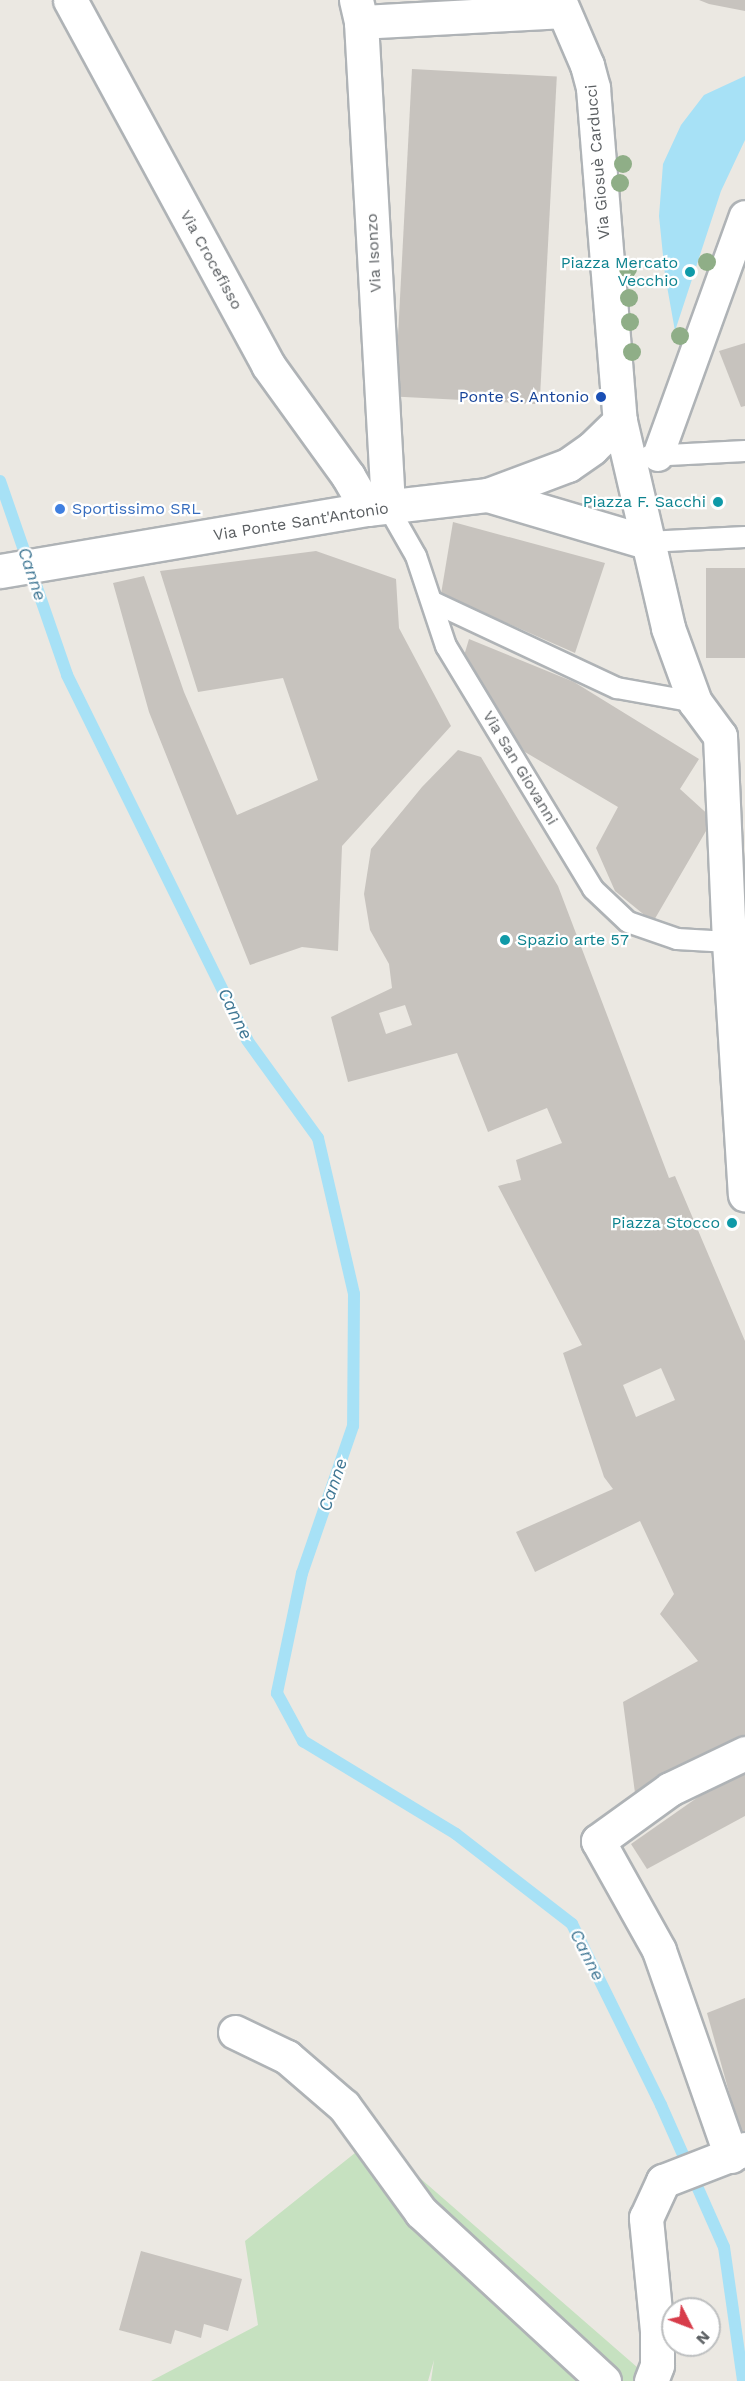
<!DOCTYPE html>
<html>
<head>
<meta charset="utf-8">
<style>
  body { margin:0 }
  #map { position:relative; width:745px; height:2381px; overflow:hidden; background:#ebe8e2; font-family:"Work Sans",sans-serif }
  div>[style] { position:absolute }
  .green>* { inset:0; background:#c6e1c0 }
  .water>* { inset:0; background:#a7e1f6 }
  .stream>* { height:12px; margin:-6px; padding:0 6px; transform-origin:6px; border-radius:6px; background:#a7e1f6 }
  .building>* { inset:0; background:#c7c3be; transform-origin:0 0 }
  .roads { filter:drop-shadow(2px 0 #afb3b6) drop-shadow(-2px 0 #afb3b6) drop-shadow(0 2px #afb3b6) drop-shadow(0 -2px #afb3b6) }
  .service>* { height:20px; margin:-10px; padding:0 10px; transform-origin:10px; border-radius:10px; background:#fff }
  .pedestrian>* { height:30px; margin:-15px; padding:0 15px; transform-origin:15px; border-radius:15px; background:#fff }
  .minor>* { height:33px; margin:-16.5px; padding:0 16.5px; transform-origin:16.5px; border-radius:16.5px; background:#fff }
  .trees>* { width:18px; height:18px; margin:-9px; border-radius:50%; background:#8fae87 }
  .dots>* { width:16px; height:16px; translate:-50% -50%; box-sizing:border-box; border:3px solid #fff; border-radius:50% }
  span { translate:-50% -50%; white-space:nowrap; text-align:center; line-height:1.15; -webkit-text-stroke:4.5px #fff; paint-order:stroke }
  .street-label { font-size:16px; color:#5a5e61 }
  .culture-label { font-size:16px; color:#0d838f }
  .right { translate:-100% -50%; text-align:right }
  .left { translate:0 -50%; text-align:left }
  .transit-label { font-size:16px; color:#164399 }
  .shop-label { font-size:16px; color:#366cbe }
  .water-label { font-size:18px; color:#417895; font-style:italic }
  .north { position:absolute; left:661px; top:2297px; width:60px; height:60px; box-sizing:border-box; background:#fff; border:2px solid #bdbfc0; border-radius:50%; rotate:132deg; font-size:16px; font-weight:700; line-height:24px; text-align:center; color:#5a5e61 }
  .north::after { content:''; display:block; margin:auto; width:21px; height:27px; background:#d73c4a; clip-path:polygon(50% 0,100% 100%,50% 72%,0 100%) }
</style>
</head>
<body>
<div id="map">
  <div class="green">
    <i style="clip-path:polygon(385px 2129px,390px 2152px,653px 2381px,431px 2381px,434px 2360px,428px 2381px,151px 2381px,258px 2325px,245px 2241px)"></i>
  </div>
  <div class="water">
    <i style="clip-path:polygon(745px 76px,745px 140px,721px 191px,675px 331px,665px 275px,659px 216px,663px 164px,681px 125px,704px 95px)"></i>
  </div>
  <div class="stream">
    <i style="left:0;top:481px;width:205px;rotate:70.9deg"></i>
    <i style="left:67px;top:675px;width:407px;rotate:63.7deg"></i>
    <i style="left:247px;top:1040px;width:121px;rotate:54.1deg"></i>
    <i style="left:318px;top:1138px;width:160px;rotate:77deg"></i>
    <i style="left:354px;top:1294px;width:132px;rotate:90.4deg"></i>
    <i style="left:353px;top:1426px;width:156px;rotate:109.1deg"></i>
    <i style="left:302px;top:1573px;width:123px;rotate:101.8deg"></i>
    <i style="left:277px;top:1693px;width:55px;rotate:61.6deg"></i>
    <i style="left:303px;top:1741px;width:179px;rotate:31.3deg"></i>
    <i style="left:456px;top:1834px;width:147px;rotate:37.8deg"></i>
    <i style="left:572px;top:1924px;width:202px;rotate:63.8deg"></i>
    <i style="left:661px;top:2105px;width:155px;rotate:66.1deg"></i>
    <i style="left:724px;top:2247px;width:135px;rotate:81.9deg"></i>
  </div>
  <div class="building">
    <i style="clip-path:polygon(699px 0,745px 0,745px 11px,709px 4px)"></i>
    <i style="left:412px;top:69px;width:145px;height:328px;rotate:3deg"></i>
    <i style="clip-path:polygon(745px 343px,745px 406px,741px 407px,719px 351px)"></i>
    <i style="clip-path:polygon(453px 522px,605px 563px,575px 653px,441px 594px)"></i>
    <i style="clip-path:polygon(316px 551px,396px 579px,399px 628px,451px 726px,342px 846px,338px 951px,302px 947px,250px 965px,149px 712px,113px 583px,144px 576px,184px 692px,237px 815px,318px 780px,283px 678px,198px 692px,160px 571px)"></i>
    <i style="left:706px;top:568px;width:39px;height:90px"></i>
    <i style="clip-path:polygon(469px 639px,574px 682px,699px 759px,680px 789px,713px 819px,653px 922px,615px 891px,596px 848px,618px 807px,525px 752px,463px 659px)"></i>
    <i style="clip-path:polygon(evenodd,458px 750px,481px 757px,558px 886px,669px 1178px,675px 1176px,745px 1341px,745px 1736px,635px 1793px,623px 1702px,698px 1661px,660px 1614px,674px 1594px,640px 1521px,535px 1572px,516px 1532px,613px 1489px,604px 1477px,563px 1353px,582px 1345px,498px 1186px,521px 1180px,516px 1160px,562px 1143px,547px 1108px,488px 1132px,457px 1053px,348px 1082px,331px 1017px,392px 988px,389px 964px,370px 930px,364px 894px,371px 849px,422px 787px,458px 750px,405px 1005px,412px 1025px,386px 1034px,379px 1013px,405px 1005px,458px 750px,661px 1368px,675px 1400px,636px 1417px,623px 1385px,661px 1368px)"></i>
    <i style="clip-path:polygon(745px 1770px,745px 1816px,647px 1869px,631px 1844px,711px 1788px)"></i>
    <i style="clip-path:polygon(745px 1998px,745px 2138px,742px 2139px,707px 2013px)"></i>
    <i style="clip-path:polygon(141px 2251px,242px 2279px,228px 2331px,204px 2324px,201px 2338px,175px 2330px,171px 2344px,119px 2330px)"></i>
  </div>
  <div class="roads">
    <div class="service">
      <i style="left:649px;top:456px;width:96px;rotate:-3deg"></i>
      <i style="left:388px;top:507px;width:56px;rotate:60.3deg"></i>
      <i style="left:416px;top:556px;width:95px;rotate:71.6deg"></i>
      <i style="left:446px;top:646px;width:284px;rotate:58.8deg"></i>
      <i style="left:593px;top:889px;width:48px;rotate:43.3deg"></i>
      <i style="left:628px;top:922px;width:52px;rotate:19.1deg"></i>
      <i style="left:677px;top:939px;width:52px;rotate:3.3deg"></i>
      <i style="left:647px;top:542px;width:98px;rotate:-2.9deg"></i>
      <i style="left:433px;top:602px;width:203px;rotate:25.1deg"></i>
      <i style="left:617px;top:688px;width:79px;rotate:10.2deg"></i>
    </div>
    <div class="pedestrian">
      <i style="left:658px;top:456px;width:255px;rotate:-70.1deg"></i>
    </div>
    <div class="minor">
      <i style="left:70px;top:0;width:415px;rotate:61.5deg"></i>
      <i style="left:268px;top:365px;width:137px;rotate:54.2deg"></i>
      <i style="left:348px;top:476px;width:38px;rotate:60deg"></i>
      <i style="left:356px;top:0;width:23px;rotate:77deg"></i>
      <i style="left:361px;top:22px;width:486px;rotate:86.8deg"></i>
      <i style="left:559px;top:0;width:71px;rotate:66.7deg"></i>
      <i style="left:587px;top:65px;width:24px;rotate:75deg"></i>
      <i style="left:593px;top:88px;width:334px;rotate:85.4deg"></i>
      <i style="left:620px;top:421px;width:212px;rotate:76.9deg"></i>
      <i style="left:668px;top:628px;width:79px;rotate:70deg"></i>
      <i style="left:695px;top:702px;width:42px;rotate:53.7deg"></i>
      <i style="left:720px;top:736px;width:206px;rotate:87.5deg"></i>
      <i style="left:729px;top:942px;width:253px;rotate:86.4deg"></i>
      <i style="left:361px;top:22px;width:201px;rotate:-3.1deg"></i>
      <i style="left:488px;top:495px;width:166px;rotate:16.5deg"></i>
      <i style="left:0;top:571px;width:372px;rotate:-9.6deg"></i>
      <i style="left:367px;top:509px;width:122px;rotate:-6.6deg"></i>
      <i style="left:488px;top:495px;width:85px;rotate:-20.6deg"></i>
      <i style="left:568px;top:465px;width:29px;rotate:-35deg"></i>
      <i style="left:592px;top:448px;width:39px;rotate:-44deg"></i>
      <i style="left:235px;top:2032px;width:58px;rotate:25.7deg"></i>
      <i style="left:287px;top:2057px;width:75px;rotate:40.7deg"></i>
      <i style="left:344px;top:2106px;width:131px;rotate:54deg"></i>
      <i style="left:421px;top:2212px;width:249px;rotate:42.7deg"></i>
      <i style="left:731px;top:2156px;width:218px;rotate:-109.3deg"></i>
      <i style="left:659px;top:1950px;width:125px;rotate:-119.2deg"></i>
      <i style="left:598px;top:1841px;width:89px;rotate:-35.8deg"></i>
      <i style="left:670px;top:1789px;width:83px;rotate:-25.6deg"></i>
      <i style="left:651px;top:2381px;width:17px;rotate:-69deg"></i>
      <i style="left:657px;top:2365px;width:34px;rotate:-90deg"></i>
      <i style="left:657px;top:2331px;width:114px;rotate:-95.6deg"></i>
      <i style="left:646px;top:2218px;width:41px;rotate:-65.3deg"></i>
      <i style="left:663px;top:2181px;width:88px;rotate:-21.3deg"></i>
    </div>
  </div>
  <div class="trees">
    <i style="left:623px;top:164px"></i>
    <i style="left:620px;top:183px"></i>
    <i style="left:707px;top:262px"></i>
    <i style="left:628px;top:269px"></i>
    <i style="left:629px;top:298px"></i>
    <i style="left:630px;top:322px"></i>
    <i style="left:680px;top:336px"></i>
    <i style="left:632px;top:352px"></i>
  </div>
  <div class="dots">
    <i style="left:690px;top:272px;background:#0f9aa8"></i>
    <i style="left:601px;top:397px;background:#1a4fb4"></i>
    <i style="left:718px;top:502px;background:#0f9aa8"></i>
    <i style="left:60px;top:509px;background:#3f7fe0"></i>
    <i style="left:505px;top:940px;background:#0f9aa8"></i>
    <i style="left:732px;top:1223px;background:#0f9aa8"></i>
  </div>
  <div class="street-label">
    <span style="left:598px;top:162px;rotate:-95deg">Via Giosuè Carducci</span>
    <span style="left:374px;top:253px;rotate:-93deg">Via Isonzo</span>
    <span style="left:211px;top:260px;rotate:61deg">Via Crocefisso</span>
    <span style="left:301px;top:522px;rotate:-9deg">Via Ponte Sant'Antonio</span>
    <span style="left:520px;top:768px;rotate:59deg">Via San Giovanni</span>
  </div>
  <div class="culture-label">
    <span class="right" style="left:678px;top:272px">Piazza Mercato<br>Vecchio</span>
    <span class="right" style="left:706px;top:502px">Piazza F. Sacchi</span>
    <span class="left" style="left:517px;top:940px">Spazio arte 57</span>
    <span class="right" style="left:720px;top:1223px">Piazza Stocco</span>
  </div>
  <div class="transit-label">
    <span class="right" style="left:589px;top:397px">Ponte S. Antonio</span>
  </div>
  <div class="shop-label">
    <span class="left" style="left:72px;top:509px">Sportissimo SRL</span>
  </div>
  <div class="water-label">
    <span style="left:32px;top:574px;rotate:71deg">Canne</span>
    <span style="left:235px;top:1014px;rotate:63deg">Canne</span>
    <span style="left:333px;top:1485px;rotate:-71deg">Canne</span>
    <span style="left:587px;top:1955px;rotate:63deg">Canne</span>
  </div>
  <div class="north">N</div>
</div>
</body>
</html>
